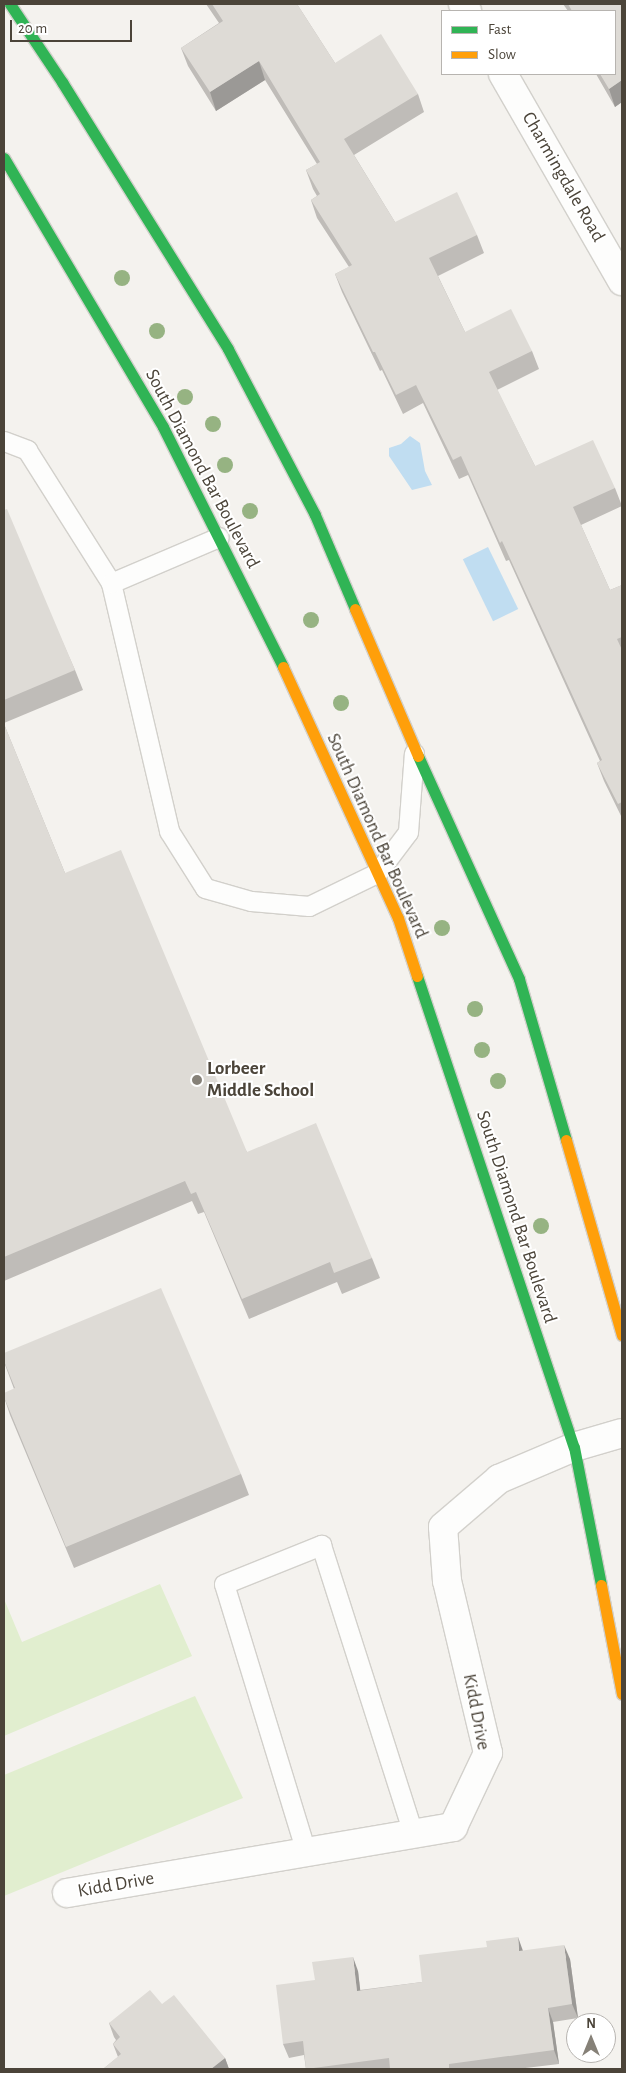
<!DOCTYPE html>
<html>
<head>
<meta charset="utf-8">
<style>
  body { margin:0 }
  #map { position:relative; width:626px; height:2073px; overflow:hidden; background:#f4f2ee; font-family:"Alegreya Sans",sans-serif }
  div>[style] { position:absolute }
  .green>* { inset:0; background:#e1eecf }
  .water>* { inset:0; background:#c0ddf1; transform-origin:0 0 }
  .roads { filter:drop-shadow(1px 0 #d2d0cb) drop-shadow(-1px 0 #d2d0cb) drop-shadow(0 1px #d2d0cb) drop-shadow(0 -1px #d2d0cb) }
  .lane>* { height:19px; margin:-9.5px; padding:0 9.5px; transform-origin:9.5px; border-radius:9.5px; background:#fdfdfc }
  .street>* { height:28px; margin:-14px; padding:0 14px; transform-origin:14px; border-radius:14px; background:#fdfdfc }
  .fast>* { height:11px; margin:-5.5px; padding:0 5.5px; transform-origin:5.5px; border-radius:5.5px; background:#30b455 }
  .slow>* { height:11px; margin:-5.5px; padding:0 5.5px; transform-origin:5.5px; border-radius:5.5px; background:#ff9f0a }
  .trees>* { width:16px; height:16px; margin:-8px; border-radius:50%; background:#96b382 }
  .wall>* { inset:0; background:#bfbcb8 }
  .shaded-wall>* { inset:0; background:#9b9996 }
  .building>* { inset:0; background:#dedbd6 }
  .dots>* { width:14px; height:14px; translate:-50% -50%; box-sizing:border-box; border:2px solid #fff; border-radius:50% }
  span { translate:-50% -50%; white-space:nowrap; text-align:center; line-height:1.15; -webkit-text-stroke:4px #fff; paint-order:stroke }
  .street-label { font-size:19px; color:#4b4439 }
  .poi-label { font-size:19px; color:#4b4439; font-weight:700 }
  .left { translate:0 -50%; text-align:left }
  .frame { position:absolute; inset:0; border:5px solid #4b4439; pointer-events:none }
  .legend { position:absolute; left:441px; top:10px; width:175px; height:65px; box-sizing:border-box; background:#fff; border:1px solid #b7b4b0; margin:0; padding:6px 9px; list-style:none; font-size:15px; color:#4b4439 }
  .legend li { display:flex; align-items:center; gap:10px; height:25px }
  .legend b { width:25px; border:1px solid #b7b4b0 }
  .north { position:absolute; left:566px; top:2013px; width:50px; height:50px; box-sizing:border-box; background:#fff; border:1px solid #b7b4b0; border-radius:50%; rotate:0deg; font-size:14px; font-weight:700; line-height:20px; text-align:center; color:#4b4439 }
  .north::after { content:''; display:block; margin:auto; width:18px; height:22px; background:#868178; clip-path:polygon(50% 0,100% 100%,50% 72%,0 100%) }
  .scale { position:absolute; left:10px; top:20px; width:122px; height:22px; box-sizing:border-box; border:2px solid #4b4439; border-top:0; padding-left:6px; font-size:15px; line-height:18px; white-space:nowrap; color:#4b4439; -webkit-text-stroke:4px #fff; paint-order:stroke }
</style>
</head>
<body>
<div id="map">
  <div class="green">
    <i style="clip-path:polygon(160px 1584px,192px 1656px,4px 1736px,4px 1599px,22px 1642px)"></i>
    <i style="clip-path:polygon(195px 1696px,243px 1798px,4px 1896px,4px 1775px)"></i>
  </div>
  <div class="water">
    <i style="clip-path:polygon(410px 436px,420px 443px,425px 471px,432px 485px,412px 490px,389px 456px,389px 448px,401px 444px)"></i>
    <i style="left:488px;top:547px;width:69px;height:28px;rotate:64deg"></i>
  </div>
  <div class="roads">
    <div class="lane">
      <i style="left:4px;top:441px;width:25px;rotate:21deg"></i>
      <i style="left:27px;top:450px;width:157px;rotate:57.7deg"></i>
      <i style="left:111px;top:583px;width:255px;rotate:76.8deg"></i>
      <i style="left:169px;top:831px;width:67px;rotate:57.7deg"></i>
      <i style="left:205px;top:888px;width:48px;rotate:15.8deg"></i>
      <i style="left:251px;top:901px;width:58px;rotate:4.9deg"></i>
      <i style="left:309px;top:906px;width:76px;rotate:-25.9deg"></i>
      <i style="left:377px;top:873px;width:51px;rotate:-52.9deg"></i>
      <i style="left:408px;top:832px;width:79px;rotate:-85.7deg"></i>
      <i style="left:111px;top:583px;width:117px;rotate:-23.1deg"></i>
      <i style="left:306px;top:1852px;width:280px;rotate:-107deg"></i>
      <i style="left:224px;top:1584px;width:105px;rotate:-21.9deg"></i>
      <i style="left:321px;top:1545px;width:303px;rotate:72.3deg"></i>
    </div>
    <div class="street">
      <i style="left:463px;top:4px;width:8px;rotate:60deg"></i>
      <i style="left:503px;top:74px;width:239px;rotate:60.1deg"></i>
      <i style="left:67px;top:1893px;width:392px;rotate:-9.7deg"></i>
      <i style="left:453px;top:1827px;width:82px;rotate:-64.7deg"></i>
      <i style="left:488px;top:1753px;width:177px;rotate:-103.4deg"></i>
      <i style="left:447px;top:1581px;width:54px;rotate:-94.2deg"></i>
      <i style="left:443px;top:1527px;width:74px;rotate:-40.6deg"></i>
      <i style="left:499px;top:1479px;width:82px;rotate:-23.1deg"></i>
      <i style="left:574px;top:1447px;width:50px;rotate:-16.3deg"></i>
    </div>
    <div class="fast">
      <i style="left:10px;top:4px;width:94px;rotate:56.3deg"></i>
      <i style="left:62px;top:82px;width:314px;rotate:58.1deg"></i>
      <i style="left:228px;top:349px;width:187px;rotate:62.3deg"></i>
      <i style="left:315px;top:515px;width:102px;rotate:66.9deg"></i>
      <i style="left:4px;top:158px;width:312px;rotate:59.4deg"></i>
      <i style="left:163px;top:427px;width:268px;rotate:63.4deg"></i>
      <i style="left:418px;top:756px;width:245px;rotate:65.6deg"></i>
      <i style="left:519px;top:979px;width:168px;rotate:73.7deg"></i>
      <i style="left:417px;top:976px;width:496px;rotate:71.6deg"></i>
      <i style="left:574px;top:1447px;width:141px;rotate:78.9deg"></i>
    </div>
    <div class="slow">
      <i style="left:355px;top:609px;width:160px;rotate:66.8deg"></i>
      <i style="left:283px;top:667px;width:276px;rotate:65.4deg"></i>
      <i style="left:398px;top:918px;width:61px;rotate:71.9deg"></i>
      <i style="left:566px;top:1140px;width:203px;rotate:74deg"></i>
      <i style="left:601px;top:1585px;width:111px;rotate:79.1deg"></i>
    </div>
  </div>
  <div class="trees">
    <i style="left:122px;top:278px"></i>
    <i style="left:157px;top:331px"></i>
    <i style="left:185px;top:397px"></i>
    <i style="left:213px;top:424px"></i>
    <i style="left:225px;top:465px"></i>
    <i style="left:250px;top:511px"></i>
    <i style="left:311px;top:620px"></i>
    <i style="left:341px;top:703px"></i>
    <i style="left:442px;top:928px"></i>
    <i style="left:475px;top:1009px"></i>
    <i style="left:482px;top:1050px"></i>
    <i style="left:498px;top:1081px"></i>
    <i style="left:541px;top:1226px"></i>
  </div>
  <div class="wall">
    <i style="clip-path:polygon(206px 4px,297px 4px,335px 63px,418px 94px,424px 112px,354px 155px,395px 222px,477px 235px,484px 253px,438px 276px,465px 332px,532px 351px,539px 369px,497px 390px,535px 466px,615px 488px,622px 506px,581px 525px,610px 590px,622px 585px,622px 818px,604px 781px,597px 763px,600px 761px,509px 560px,506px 561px,468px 475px,459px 479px,423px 403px,403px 414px,382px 370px,380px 371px,342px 292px,335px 274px,349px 267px,317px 218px,311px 200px,317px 196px,313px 189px,306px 170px,317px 164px,265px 80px,216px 111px,188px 66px,181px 48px,219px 23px)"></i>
    <i style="clip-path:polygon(563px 4px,622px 4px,622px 102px,615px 107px,596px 74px,615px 74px,615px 11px,568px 11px)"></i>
    <i style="clip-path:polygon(4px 510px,75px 670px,83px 690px,4px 723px)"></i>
    <i style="clip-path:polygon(4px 724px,65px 873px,247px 1152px,372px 1258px,380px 1278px,342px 1294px,337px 1282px,249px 1319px,204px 1212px,198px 1214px,192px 1201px,4px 1281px)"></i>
    <i style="clip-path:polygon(4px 1353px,241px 1474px,249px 1495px,74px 1568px,10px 1415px,4px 1397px,14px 1389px,4px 1362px)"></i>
    <i style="clip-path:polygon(523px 1951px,570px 1959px,578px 2018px,553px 2022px,559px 2064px,517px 2069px,306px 2069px,304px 2055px,289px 2058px,283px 2044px,315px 1980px,358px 1971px,360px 1990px,422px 1982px)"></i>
    <i style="clip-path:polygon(162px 2004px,225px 2058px,229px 2069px,103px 2069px,118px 2057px,113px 2044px,116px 2040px,114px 2037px,109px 2023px)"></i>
  </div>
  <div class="shaded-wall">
    <i style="clip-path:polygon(259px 61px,265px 80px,216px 111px,210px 92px)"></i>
    <i style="clip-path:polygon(622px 80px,622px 102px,615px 107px,609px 89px)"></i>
    <i style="clip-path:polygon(518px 1937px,523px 1951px,519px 1951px)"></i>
    <i style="clip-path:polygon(564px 1945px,570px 1959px,578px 2018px,572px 2004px)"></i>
    <i style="clip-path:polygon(353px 1957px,358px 1971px,362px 2005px,357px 1991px)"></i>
    <i style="clip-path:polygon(548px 2008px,553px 2022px,559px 2064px,554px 2050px)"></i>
    <i style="clip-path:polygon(225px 2058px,229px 2069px,211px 2069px)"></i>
  </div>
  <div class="building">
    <i style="clip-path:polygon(212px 4px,297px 4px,335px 63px,381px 34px,418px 94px,344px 139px,395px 222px,457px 192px,477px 235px,429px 258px,465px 332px,511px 309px,532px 351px,489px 372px,535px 466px,593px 440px,615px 488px,573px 507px,610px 590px,622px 585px,622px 637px,617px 639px,622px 650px,622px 802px,618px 804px,597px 763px,602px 760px,502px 541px,500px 543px,461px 456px,453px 460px,416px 385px,396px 395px,375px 352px,373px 352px,335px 274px,352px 265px,311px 200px,320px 194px,306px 170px,320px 162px,259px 61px,210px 92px,181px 48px,223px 21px)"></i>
    <i style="clip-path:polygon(568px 4px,622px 4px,622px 80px,609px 89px,600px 74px,615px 74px,615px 11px,572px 11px)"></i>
    <i style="clip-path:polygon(7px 509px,75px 670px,4px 700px,4px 510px)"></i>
    <i style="clip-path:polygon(4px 724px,65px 873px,121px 850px,247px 1152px,316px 1123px,372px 1258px,334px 1273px,330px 1262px,242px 1299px,196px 1192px,191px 1194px,185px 1181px,4px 1257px)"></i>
    <i style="clip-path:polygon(161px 1288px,241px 1474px,66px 1547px,4px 1397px,4px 1393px,15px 1388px,4px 1361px,4px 1353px)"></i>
    <i style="clip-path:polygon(518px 1937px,519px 1951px,564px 1945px,572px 2004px,548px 2008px,554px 2050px,449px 2064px,449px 2069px,390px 2069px,389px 2058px,306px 2069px,303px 2041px,283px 2044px,276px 1985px,315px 1980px,312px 1962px,353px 1957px,357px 1991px,422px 1982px,419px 1955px,487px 1947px,486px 1941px)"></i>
    <i style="clip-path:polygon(150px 1990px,162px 2004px,174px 1995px,225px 2058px,211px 2069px,103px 2069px,121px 2054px,113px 2044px,120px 2037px,109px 2023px)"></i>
  </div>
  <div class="dots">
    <i style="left:197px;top:1080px;background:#868178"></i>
  </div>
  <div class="street-label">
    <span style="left:563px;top:177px;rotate:60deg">Charmingdale Road</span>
    <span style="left:202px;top:469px;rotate:62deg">South Diamond Bar Boulevard</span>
    <span style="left:377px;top:836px;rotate:66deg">South Diamond Bar Boulevard</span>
    <span style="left:516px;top:1217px;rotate:72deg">South Diamond Bar Boulevard</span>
    <span style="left:476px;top:1712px;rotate:79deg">Kidd Drive</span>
    <span style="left:116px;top:1885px;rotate:-10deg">Kidd Drive</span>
  </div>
  <div class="poi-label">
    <span class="left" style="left:207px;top:1080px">Lorbeer<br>Middle School</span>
  </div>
  <div class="frame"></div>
  <ul class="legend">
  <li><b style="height:6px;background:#30b455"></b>Fast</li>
  <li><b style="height:6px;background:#ff9f0a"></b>Slow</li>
  </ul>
  <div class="north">N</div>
  <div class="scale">20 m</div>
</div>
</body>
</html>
